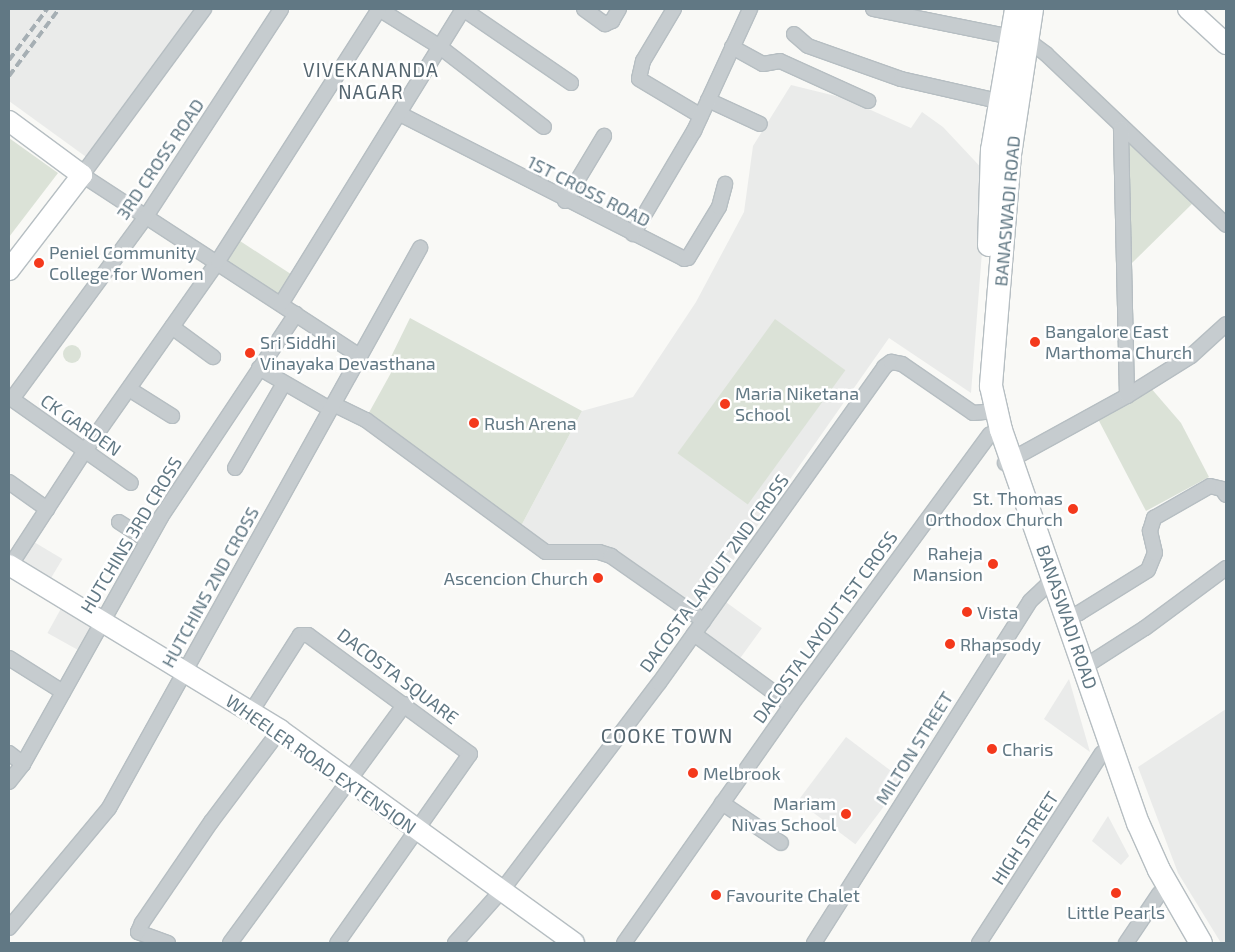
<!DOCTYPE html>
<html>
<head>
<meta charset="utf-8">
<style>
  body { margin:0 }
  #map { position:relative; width:1235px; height:952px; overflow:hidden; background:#f9f9f6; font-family:"Exo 2",sans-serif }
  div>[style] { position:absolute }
  .built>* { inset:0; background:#eaebea; transform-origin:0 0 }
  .green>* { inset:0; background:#dbe2d7; transform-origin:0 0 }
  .round { border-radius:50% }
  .roads { filter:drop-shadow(1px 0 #b6bec2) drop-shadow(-1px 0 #b6bec2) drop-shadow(0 1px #b6bec2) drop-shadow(0 -1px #b6bec2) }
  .street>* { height:14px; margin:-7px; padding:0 7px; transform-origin:7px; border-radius:7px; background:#c6cccf }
  .secondary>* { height:20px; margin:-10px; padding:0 10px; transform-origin:10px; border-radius:10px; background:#fff }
  .primary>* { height:22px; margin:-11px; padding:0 11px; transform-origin:11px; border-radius:11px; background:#fff }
  .rail>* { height:4px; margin-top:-2px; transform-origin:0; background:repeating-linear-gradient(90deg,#a6afb4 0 8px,transparent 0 12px) }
  .dots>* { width:14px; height:14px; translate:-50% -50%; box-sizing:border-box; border:2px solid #fff; border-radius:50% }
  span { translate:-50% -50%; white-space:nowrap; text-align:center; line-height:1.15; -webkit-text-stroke:5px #fff; paint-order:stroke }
  .street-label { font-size:18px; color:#617884 }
  .poi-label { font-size:18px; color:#617884 }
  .left { translate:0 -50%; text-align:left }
  .right { translate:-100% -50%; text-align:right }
  .neighbourhood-label { font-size:19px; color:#54656f; letter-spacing:1px }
  .quarter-label { font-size:20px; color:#54656f; letter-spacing:1px }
  .frame { position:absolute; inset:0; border:10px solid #617884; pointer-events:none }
</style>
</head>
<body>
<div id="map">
  <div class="built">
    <i style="clip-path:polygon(9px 9px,197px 9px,89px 159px,9px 101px)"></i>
    <i style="clip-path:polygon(791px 85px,844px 98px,911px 128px,922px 112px,943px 127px,988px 175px,971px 393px,889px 338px,699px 609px,601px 546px,546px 547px,520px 528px,582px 411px,633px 397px,696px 302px,744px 212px,753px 146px)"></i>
    <i style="left:29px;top:539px;width:39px;height:28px;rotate:31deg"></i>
    <i style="left:723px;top:600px;width:48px;height:37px;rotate:36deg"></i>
    <i style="left:63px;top:605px;width:37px;height:32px;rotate:29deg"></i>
    <i style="clip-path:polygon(1069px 679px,1090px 752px,1044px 719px)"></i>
    <i style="clip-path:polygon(1226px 709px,1226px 943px,1221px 943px,1178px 873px,1138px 767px)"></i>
    <i style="left:846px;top:737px;width:72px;height:80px;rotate:37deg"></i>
    <i style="clip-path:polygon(1108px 816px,1129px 856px,1121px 865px,1092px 841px)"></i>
  </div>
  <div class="green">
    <i style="clip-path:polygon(9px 138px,58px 173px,9px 237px)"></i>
    <i style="clip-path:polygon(1127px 142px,1194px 202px,1131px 264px)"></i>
    <i style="left:240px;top:241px;width:62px;height:24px;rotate:33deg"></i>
    <i style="clip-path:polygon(410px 318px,582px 411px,520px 528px,366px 418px,392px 371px,386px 367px)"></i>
    <i style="left:775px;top:319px;width:87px;height:166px;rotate:36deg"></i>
    <i class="round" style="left:63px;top:345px;width:18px;height:18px"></i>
    <i style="clip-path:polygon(1150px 387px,1181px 423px,1209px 477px,1146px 511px,1098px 419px)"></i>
  </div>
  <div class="roads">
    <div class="street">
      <i style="left:204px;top:9px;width:206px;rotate:126.3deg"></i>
      <i style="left:82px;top:175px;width:332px;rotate:33.1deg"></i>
      <i style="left:379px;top:9px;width:72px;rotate:31.9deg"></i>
      <i style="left:440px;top:47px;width:131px;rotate:37.6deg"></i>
      <i style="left:463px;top:9px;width:131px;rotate:34.4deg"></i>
      <i style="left:584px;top:9px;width:26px;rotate:36deg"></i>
      <i style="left:605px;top:24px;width:8px;rotate:-23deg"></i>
      <i style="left:612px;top:21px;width:14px;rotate:-60deg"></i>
      <i style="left:674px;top:9px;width:61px;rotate:120.8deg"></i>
      <i style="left:643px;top:61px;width:18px;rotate:103deg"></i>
      <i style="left:639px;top:79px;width:72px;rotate:30.8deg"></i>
      <i style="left:873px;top:9px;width:157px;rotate:11.4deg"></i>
      <i style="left:1027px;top:40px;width:24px;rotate:36deg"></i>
      <i style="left:1046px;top:54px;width:248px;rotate:43.5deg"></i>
      <i style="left:794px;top:34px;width:18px;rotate:41deg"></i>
      <i style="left:808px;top:46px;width:99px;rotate:19.5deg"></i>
      <i style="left:901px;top:79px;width:109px;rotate:12.8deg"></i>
      <i style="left:732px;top:47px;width:35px;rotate:29deg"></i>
      <i style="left:763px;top:64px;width:17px;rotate:-10deg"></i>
      <i style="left:780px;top:61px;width:97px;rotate:24.4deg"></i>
      <i style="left:708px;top:100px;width:57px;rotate:24.8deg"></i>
      <i style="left:400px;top:114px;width:319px;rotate:27deg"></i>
      <i style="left:684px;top:259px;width:4px;rotate:-14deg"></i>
      <i style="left:688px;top:258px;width:60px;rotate:-58.7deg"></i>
      <i style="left:719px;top:207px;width:24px;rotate:-75deg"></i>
      <i style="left:565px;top:201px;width:76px;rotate:-59deg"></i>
      <i style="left:633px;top:234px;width:120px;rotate:-59.4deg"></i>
      <i style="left:694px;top:131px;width:134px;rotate:-65.3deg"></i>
      <i style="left:281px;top:304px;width:347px;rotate:-58.3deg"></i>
      <i style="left:172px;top:327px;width:51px;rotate:36.2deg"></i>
      <i style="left:259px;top:368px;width:82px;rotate:30deg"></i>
      <i style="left:129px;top:389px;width:51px;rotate:32.1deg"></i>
      <i style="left:1127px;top:396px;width:75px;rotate:-32deg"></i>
      <i style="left:1191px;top:356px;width:47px;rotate:-42.4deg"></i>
      <i style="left:9px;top:397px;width:149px;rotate:35.2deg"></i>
      <i style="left:12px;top:399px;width:225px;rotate:-53.7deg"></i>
      <i style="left:145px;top:218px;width:249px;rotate:-56.9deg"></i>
      <i style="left:333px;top:404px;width:37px;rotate:26deg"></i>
      <i style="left:366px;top:420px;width:223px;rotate:36.3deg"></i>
      <i style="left:546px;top:552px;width:53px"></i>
      <i style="left:599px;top:552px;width:13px;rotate:18deg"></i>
      <i style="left:611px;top:556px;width:113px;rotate:35deg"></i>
      <i style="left:1005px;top:463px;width:139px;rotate:-28.8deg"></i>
      <i style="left:1127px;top:396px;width:268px;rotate:-91.3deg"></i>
      <i style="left:235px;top:468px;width:98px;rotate:-60deg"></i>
      <i style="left:9px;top:482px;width:47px;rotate:35.4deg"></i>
      <i style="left:119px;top:522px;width:33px;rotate:33deg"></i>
      <i style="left:10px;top:566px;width:136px;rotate:-57deg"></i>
      <i style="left:84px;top:452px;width:233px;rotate:-54.9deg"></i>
      <i style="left:218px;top:261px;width:299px;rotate:-57.4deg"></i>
      <i style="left:1067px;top:617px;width:13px;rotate:-18deg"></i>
      <i style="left:1079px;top:613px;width:81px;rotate:-31.9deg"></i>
      <i style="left:1148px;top:570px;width:18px;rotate:-68deg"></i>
      <i style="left:1155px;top:553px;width:23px;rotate:-103deg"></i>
      <i style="left:1150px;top:531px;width:14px;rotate:-73deg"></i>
      <i style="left:1154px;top:518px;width:64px;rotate:-29.7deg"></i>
      <i style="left:1210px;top:486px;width:12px;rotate:14deg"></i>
      <i style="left:1222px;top:489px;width:7px;rotate:56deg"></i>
      <i style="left:694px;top:634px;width:120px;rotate:36.2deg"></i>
      <i style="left:9px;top:658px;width:64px;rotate:32.2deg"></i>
      <i style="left:1084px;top:667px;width:72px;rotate:-32.6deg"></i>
      <i style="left:1145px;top:628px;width:101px;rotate:-36.5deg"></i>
      <i style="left:251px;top:712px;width:91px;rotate:-57.5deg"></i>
      <i style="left:300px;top:635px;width:8px"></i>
      <i style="left:308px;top:635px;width:201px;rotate:36.3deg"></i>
      <i style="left:470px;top:754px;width:231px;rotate:125.1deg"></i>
      <i style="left:9px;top:753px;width:18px;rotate:38deg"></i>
      <i style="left:9px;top:782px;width:23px;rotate:-52deg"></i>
      <i style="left:23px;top:764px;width:283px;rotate:-60.8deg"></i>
      <i style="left:161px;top:517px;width:244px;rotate:-56.4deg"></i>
      <i style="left:722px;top:803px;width:71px;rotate:34.1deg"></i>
      <i style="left:9px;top:928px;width:156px;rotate:-50.2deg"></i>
      <i style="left:109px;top:808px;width:641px;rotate:-60.95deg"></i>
      <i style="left:168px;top:943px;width:32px;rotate:-160deg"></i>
      <i style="left:138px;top:932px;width:10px;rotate:-66deg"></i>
      <i style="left:142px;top:923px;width:122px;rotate:-55.7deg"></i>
      <i style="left:211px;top:822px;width:115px;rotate:-53.1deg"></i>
      <i style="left:230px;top:943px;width:296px;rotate:-53.8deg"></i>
      <i style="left:455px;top:943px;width:72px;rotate:-48.4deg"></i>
      <i style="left:503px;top:889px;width:258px;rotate:-52.9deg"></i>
      <i style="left:659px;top:683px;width:388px;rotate:-54.5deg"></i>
      <i style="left:884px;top:367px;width:9px;rotate:-36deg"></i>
      <i style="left:891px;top:362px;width:11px;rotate:10deg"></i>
      <i style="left:902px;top:364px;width:86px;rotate:34.6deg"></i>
      <i style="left:973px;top:413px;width:23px;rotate:-5deg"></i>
      <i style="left:624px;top:943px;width:291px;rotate:-54.9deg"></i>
      <i style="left:791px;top:705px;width:336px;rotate:-53.7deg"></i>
      <i style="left:814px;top:943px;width:404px;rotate:-57.7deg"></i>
      <i style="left:1030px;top:601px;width:23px;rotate:-43deg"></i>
      <i style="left:1047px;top:585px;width:9px;rotate:-13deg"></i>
      <i style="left:979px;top:943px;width:226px;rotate:-57.1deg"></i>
      <i style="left:1126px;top:943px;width:59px;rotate:-56deg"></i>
    </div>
    <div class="secondary">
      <i style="left:1188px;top:9px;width:52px;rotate:42.6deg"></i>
      <i style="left:9px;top:121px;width:91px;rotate:36.5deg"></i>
      <i style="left:82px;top:175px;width:120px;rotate:127.5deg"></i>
      <i style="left:9px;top:565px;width:317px;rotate:31.3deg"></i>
      <i style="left:280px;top:730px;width:363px;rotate:35.9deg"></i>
    </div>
    <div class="primary">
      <i style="left:1032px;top:9px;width:147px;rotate:98.6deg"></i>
      <i style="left:1010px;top:154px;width:233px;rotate:94.7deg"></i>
      <i style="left:991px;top:386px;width:45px;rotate:77.2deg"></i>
      <i style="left:1001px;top:430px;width:416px;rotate:70.8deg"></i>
      <i style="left:1138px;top:823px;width:51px;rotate:65.9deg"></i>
      <i style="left:1159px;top:870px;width:84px;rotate:60.1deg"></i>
      <i style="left:989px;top:245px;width:95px;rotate:-88.2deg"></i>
      <i style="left:992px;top:150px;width:143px;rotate:-80.3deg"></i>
    </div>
  </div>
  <div class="rail">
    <i style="left:9px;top:60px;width:64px;rotate:-53.3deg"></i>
    <i style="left:9px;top:76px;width:84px;rotate:-53.3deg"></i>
  </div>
  <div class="dots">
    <i style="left:39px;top:263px;background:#f4391c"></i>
    <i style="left:1035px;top:342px;background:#f4391c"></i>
    <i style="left:250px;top:353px;background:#f4391c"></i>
    <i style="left:725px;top:404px;background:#f4391c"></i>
    <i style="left:474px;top:423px;background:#f4391c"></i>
    <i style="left:1073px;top:509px;background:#f4391c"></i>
    <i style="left:993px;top:564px;background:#f4391c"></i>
    <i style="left:598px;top:578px;background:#f4391c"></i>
    <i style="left:967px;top:612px;background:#f4391c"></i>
    <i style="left:950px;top:644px;background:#f4391c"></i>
    <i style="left:992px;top:749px;background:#f4391c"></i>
    <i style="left:693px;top:773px;background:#f4391c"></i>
    <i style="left:846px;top:814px;background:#f4391c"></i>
    <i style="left:1116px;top:893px;background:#f4391c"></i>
    <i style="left:716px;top:895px;background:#f4391c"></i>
  </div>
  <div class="street-label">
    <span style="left:160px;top:159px;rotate:-56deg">3RD CROSS ROAD</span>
    <span style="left:589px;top:191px;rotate:27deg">1ST CROSS ROAD</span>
    <span style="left:1007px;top:211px;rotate:-85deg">BANASWADI ROAD</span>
    <span style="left:81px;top:425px;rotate:35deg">CK GARDEN</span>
    <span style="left:131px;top:535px;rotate:-59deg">HUTCHINS 3RD CROSS</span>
    <span style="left:714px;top:573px;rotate:-54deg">DACOSTA LAYOUT 2ND CROSS</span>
    <span style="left:210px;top:587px;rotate:-61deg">HUTCHINS 2ND CROSS</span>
    <span style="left:1067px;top:617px;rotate:71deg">BANASWADI ROAD</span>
    <span style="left:825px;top:627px;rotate:-54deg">DACOSTA LAYOUT 1ST CROSS</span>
    <span style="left:398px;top:676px;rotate:37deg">DACOSTA SQUARE</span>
    <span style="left:914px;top:748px;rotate:-58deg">MILTON STREET</span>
    <span style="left:321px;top:764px;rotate:35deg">WHEELER ROAD EXTENSION</span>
    <span style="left:1025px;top:838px;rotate:-57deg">HIGH STREET</span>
  </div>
  <div class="poi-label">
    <span class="left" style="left:49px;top:263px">Peniel Community<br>College for Women</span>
    <span class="left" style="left:1045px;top:342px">Bangalore East<br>Marthoma Church</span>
    <span class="left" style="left:260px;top:353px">Sri Siddhi<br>Vinayaka Devasthana</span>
    <span class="left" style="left:735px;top:404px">Maria Niketana<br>School</span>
    <span class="left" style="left:484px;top:423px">Rush Arena</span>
    <span class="right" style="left:1063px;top:509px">St. Thomas<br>Orthodox Church</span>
    <span class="right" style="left:983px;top:564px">Raheja<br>Mansion</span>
    <span class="right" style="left:588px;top:578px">Ascencion Church</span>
    <span class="left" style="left:977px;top:612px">Vista</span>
    <span class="left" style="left:960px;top:644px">Rhapsody</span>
    <span class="left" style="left:1002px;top:749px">Charis</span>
    <span class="left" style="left:703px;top:773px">Melbrook</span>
    <span class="right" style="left:836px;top:814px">Mariam<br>Nivas School</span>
    <span class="left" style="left:726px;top:895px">Favourite Chalet</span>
    <span style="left:1116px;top:912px">Little Pearls</span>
  </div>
  <div class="neighbourhood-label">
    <span style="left:371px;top:81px">VIVEKANANDA<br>NAGAR</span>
  </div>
  <div class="quarter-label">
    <span style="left:667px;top:735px">COOKE TOWN</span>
  </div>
  <div class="frame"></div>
</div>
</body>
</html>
